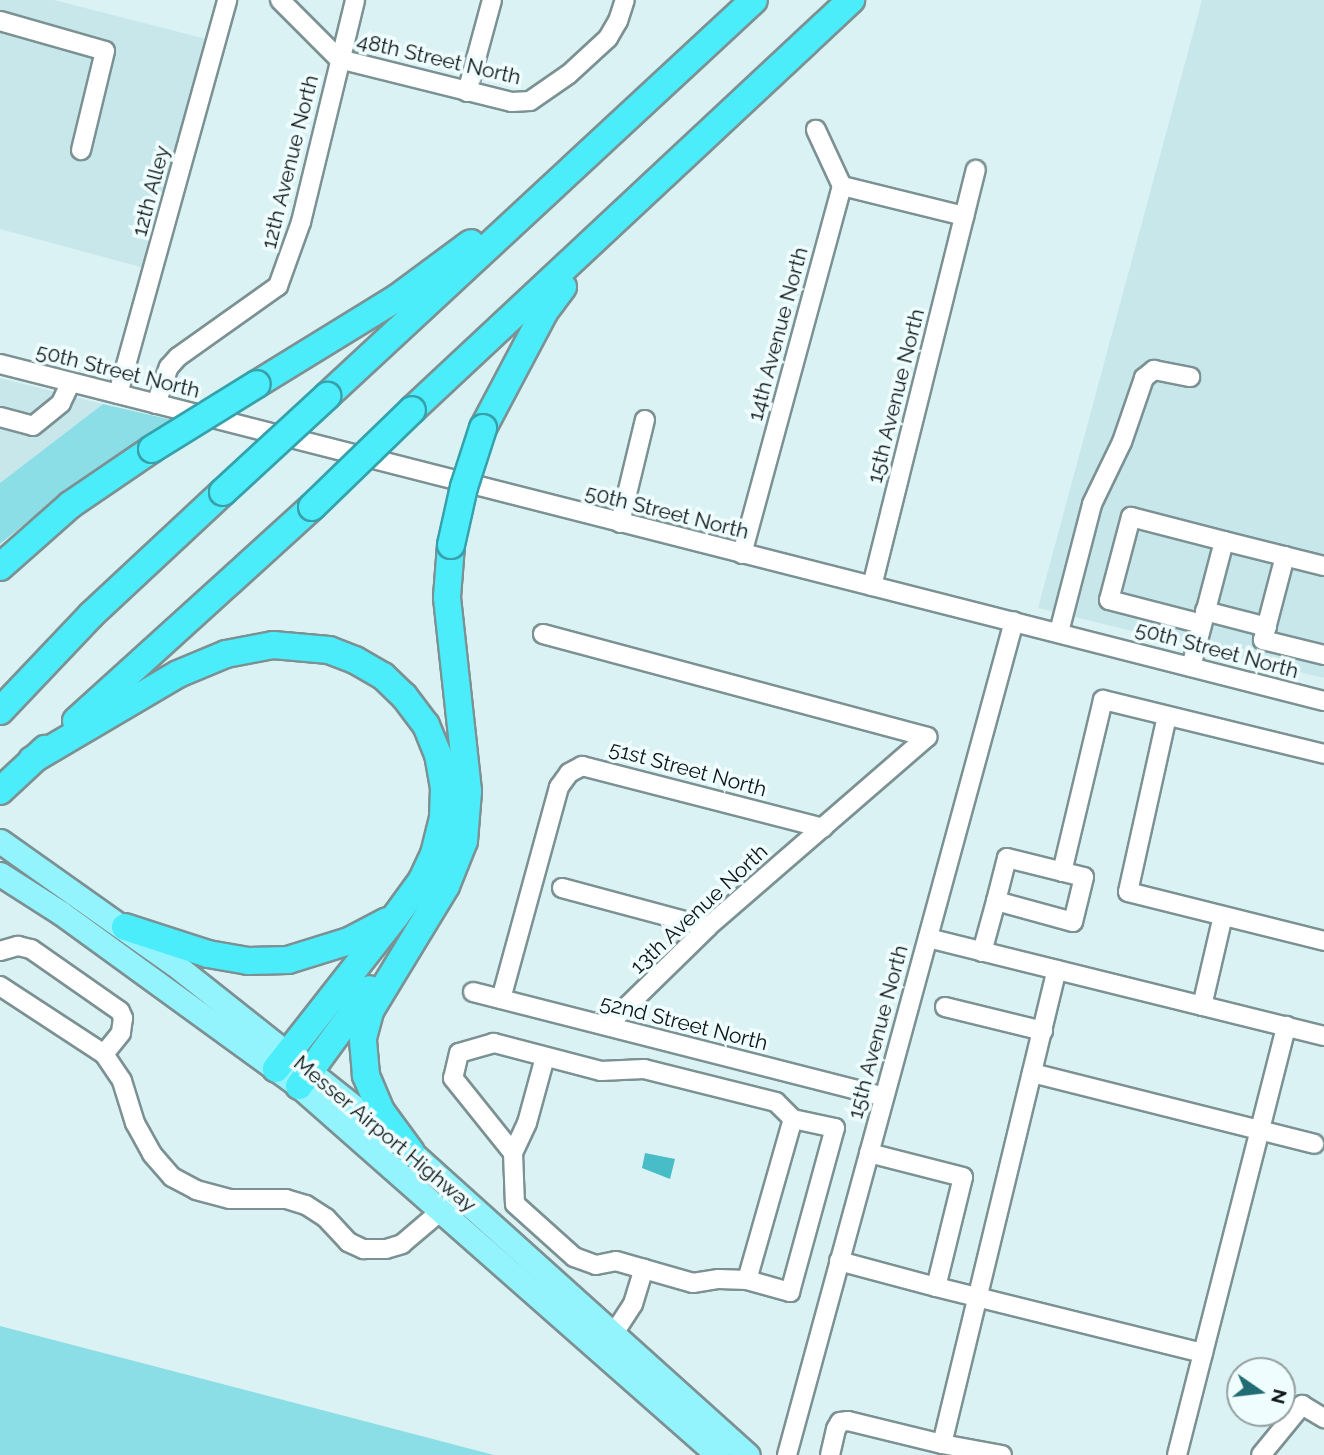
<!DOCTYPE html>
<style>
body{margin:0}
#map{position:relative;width:1324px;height:1455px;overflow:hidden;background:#dbf2f4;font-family:Raleway,sans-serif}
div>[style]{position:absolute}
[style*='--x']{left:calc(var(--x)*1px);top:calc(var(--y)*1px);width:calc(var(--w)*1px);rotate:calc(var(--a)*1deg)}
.built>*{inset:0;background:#c7e7eb}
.green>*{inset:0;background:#8cdee6}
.water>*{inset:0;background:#48bdc8}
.roads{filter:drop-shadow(2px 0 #7c9193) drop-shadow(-2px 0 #7c9193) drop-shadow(0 2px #7c9193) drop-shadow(0 -2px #7c9193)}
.minor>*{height:18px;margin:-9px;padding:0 9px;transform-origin:9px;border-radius:9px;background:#fff}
.major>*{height:23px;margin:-11.5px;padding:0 11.5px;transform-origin:11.5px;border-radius:11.5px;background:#94f4fd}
.highway>*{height:26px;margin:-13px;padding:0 13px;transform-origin:13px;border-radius:13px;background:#4cedfb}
.bridges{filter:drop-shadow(2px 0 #36a1aa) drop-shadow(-2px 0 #36a1aa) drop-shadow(0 2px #36a1aa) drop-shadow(0 -2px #36a1aa)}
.highway-bridge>*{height:26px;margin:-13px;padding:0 13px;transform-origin:13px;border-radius:13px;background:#4cedfb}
span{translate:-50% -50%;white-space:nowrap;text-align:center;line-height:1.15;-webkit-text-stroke:7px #effdfe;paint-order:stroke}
.street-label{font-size:21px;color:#0c1414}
.north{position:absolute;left:1226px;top:1357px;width:70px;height:70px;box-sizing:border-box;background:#effdfe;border:2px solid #94a0a0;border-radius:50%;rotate:104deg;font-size:19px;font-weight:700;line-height:28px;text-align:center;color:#0c1414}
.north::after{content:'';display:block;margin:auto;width:24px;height:32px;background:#206c72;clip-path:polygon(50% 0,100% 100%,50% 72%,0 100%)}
</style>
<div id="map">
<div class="built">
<i style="clip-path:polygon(0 0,54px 0,210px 40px,148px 269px,0 229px)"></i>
<i style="clip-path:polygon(1202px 0,1324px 0,1324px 678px,1038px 608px)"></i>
<i style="clip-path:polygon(0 378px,103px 404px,0 483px)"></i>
</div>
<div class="green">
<i style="clip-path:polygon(103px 404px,177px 421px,37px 514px,0 544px,0 483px)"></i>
<i style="clip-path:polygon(0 1326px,494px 1455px,0 1455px)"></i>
</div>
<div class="water">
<i style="clip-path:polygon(645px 1153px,675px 1159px,670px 1179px,642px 1168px)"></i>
</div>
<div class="roads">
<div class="minor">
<i style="--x:280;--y:0;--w:83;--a:45"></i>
<i style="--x:339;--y:59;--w:178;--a:14"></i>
<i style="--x:512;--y:102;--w:18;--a:-3"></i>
<i style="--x:530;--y:101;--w:47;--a:-34.7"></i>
<i style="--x:569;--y:74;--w:53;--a:-42.7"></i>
<i style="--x:608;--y:38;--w:20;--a:-60"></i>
<i style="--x:618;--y:21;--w:22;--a:-72"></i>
<i style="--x:0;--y:21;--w:109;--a:15.9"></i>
<i style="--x:105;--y:51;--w:102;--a:103.6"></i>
<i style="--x:467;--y:92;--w:95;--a:-74.8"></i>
<i style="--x:842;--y:186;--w:126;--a:13.8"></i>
<i style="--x:0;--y:364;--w:1366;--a:14.28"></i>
<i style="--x:118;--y:394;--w:409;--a:-74.5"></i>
<i style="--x:156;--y:404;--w:39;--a:-71"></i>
<i style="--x:169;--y:367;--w:13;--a:-48"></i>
<i style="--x:178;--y:357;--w:123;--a:-35.4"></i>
<i style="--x:278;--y:286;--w:68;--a:-70.2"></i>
<i style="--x:301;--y:222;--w:228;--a:-76.3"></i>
<i style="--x:0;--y:417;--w:34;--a:15"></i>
<i style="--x:33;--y:426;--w:36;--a:-39"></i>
<i style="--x:61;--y:403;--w:23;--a:-65"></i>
<i style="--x:620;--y:523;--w:106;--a:-76.4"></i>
<i style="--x:742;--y:554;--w:381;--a:-74.8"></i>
<i style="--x:842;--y:186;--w:62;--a:-114.9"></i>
<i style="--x:1285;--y:556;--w:87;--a:104.7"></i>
<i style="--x:1263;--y:640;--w:63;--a:13.8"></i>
<i style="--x:872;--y:586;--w:429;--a:-76"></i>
<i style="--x:1205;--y:611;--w:64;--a:14.5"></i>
<i style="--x:1202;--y:624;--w:96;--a:-165.5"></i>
<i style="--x:1109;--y:600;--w:86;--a:-75.2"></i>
<i style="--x:1131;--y:517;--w:96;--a:14.5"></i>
<i style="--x:1059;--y:632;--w:132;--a:-75.5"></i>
<i style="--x:1092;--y:504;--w:69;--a:-64.2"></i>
<i style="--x:1122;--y:442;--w:68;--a:-71"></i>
<i style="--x:1144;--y:378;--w:13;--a:-39"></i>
<i style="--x:1154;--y:370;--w:37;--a:11"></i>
<i style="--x:543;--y:634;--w:398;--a:15"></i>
<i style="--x:927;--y:737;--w:290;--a:139.1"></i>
<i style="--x:708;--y:927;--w:141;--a:135.6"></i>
<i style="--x:1191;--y:667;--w:130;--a:-75.3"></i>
<i style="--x:1224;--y:541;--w:103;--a:14"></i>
<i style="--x:1167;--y:716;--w:180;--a:102.5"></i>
<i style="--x:1128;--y:892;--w:202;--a:14"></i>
<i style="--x:1062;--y:872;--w:177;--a:-76.6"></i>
<i style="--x:1103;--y:700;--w:228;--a:13.7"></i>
<i style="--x:562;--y:888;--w:151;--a:15"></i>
<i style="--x:928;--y:938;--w:408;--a:13.9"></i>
<i style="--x:0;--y:951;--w:19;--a:-16"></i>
<i style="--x:18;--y:946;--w:13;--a:13"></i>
<i style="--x:31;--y:949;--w:108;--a:34.9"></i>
<i style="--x:120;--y:1011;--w:8;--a:67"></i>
<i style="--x:123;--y:1018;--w:15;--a:98"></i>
<i style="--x:121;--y:1033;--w:27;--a:129"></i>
<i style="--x:982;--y:952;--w:53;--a:-74.6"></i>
<i style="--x:996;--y:901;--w:44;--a:-75.7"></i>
<i style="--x:1007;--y:858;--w:79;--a:13.9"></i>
<i style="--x:1084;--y:877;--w:46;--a:103.7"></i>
<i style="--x:1073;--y:922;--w:80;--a:-164.7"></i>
<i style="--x:0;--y:986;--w:124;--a:33.2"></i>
<i style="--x:104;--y:1054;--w:32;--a:56"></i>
<i style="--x:122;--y:1081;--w:44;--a:72.8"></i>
<i style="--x:135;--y:1123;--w:35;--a:61"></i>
<i style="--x:152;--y:1154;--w:30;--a:49"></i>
<i style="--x:172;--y:1177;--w:27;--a:28"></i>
<i style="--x:196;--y:1190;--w:35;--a:15"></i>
<i style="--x:230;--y:1199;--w:56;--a:0"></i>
<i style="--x:286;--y:1199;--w:21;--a:17"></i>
<i style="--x:306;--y:1205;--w:24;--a:33"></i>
<i style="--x:326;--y:1218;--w:33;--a:47"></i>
<i style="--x:348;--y:1242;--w:17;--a:25"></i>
<i style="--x:363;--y:1249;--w:23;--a:0"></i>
<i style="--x:386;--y:1249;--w:17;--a:-17"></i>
<i style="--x:402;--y:1244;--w:60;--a:-40.3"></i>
<i style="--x:473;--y:992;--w:424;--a:14.3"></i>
<i style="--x:501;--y:999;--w:220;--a:-74.7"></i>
<i style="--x:559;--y:787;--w:17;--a:-54"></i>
<i style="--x:569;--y:773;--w:15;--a:-28"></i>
<i style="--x:582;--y:766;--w:249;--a:14.4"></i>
<i style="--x:1202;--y:1006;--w:92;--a:-76.9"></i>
<i style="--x:945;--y:1007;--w:101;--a:13.8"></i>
<i style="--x:1032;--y:1073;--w:291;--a:14.1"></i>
<i style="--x:513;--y:1153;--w:33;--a:-65"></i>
<i style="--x:527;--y:1123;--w:68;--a:-74.7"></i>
<i style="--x:839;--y:1261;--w:100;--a:15"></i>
<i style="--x:936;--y:1287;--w:113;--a:-76.2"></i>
<i style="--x:963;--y:1177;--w:97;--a:-165.7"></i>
<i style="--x:747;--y:1280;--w:167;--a:-74.1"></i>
<i style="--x:936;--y:1287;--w:275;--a:13.9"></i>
<i style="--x:607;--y:1344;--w:48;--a:-57"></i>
<i style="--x:633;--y:1304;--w:37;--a:-73"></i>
<i style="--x:644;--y:1269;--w:51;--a:15.9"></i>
<i style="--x:693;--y:1283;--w:26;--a:-9"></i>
<i style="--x:719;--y:1279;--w:28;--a:2"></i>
<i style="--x:747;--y:1280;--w:45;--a:15.6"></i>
<i style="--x:790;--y:1292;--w:170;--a:-74.7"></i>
<i style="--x:835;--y:1128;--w:43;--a:-167.9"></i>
<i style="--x:793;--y:1119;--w:24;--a:-135"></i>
<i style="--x:776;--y:1102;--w:136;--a:-166"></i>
<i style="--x:644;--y:1069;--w:43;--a:177.3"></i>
<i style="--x:601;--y:1071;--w:111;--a:-165.3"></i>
<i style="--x:494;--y:1043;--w:36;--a:164"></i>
<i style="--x:459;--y:1053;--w:26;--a:103"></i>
<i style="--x:453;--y:1078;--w:96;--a:51.3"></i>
<i style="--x:513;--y:1153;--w:51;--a:87.8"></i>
<i style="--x:515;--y:1204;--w:79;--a:41.9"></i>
<i style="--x:574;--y:1257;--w:23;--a:20"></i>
<i style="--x:596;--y:1265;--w:20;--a:-11"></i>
<i style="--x:616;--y:1261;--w:29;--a:16"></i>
<i style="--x:787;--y:1455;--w:864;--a:-74.77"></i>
<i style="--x:830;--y:1455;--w:27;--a:-77"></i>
<i style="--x:836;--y:1429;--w:8;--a:-60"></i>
<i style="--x:840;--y:1422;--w:8;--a:-7"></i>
<i style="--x:848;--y:1421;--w:97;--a:13.7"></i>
<i style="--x:1002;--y:1455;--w:61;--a:-169.6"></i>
<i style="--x:942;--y:1444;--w:488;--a:-76.4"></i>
<i style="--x:1177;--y:1455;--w:443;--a:-75.7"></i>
<i style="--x:1261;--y:1455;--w:65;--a:-50.6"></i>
<i style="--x:1302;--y:1405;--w:26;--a:31"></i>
</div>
<div class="major">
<i style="--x:0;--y:841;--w:213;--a:35.3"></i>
<i style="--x:174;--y:964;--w:303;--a:38.4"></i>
<i style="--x:411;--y:1152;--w:453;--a:42"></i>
<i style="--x:0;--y:874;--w:72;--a:32.6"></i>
<i style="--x:61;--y:913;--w:294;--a:36"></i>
<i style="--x:299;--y:1086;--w:558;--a:41.37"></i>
</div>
<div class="highway">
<i style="--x:257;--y:384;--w:164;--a:-31.6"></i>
<i style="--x:397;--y:298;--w:92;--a:-36.6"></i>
<i style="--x:327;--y:396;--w:582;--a:-42.84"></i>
<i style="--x:412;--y:410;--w:601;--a:-43.04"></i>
<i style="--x:483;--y:428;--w:132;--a:-62.1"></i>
<i style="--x:545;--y:311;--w:30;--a:-53"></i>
<i style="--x:0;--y:567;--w:94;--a:-41.5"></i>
<i style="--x:70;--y:505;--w:99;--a:-34.3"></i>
<i style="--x:0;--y:711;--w:132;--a:-46.5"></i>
<i style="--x:91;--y:615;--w:180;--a:-43"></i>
<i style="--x:76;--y:721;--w:319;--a:-42.2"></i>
<i style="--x:32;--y:760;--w:169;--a:-30.5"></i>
<i style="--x:178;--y:674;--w:52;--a:-22.6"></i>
<i style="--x:226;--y:654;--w:48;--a:-10.8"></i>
<i style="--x:273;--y:645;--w:56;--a:5.1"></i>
<i style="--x:329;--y:650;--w:28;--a:21"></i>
<i style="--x:355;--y:660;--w:32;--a:30"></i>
<i style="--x:383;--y:676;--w:29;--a:44"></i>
<i style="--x:404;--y:696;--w:36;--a:53"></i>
<i style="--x:426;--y:725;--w:31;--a:68"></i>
<i style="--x:438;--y:754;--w:35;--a:80"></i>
<i style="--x:444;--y:788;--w:30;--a:92"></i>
<i style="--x:443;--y:818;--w:37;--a:104"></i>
<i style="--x:434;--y:854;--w:29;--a:115"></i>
<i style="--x:422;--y:880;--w:46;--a:126.1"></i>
<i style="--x:395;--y:917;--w:193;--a:128.1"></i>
<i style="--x:0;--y:791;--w:62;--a:-43"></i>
<i style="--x:125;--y:927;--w:87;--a:18"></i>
<i style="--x:208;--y:954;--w:41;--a:9.9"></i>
<i style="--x:248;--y:961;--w:40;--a:-1.4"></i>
<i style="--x:288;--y:960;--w:64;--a:-17.3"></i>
<i style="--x:349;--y:941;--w:43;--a:-27.8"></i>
<i style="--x:299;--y:1086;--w:120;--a:-53.8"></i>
<i style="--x:411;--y:1152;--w:51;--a:-126.2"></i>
<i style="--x:381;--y:1111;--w:39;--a:-113"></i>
<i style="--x:366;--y:1075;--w:37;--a:-95"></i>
<i style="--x:363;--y:1038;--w:28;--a:-75"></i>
<i style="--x:370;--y:1011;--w:146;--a:-58.7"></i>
<i style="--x:446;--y:886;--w:48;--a:-68.2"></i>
<i style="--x:464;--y:841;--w:50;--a:-85.4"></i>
<i style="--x:468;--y:791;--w:195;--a:-96.2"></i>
<i style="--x:447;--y:597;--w:52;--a:-85.6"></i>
</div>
</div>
<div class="bridges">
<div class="highway-bridge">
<i style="--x:152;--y:449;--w:123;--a:-31.8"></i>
<i style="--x:223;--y:492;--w:142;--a:-42.7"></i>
<i style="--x:312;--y:507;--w:139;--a:-44.1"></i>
<i style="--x:451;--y:545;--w:59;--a:-77.4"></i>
<i style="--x:464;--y:487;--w:62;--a:-72.1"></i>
</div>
</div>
<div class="street-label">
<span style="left:439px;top:59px;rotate:13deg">48th Street North</span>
<span style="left:290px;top:162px;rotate:-76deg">12th Avenue North</span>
<span style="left:151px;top:191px;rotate:-75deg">12th Alley</span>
<span style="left:778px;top:334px;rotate:-75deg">14th Avenue North</span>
<span style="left:118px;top:371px;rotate:14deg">50th Street North</span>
<span style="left:896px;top:396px;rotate:-76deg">15th Avenue North</span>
<span style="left:667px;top:512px;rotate:14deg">50th Street North</span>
<span style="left:1217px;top:650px;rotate:15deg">50th Street North</span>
<span style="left:688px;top:769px;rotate:15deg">51st Street North</span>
<span style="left:699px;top:909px;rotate:-43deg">13th Avenue North</span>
<span style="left:684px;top:1023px;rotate:14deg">52nd Street North</span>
<span style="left:878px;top:1032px;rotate:-75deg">15th Avenue North</span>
<span style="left:385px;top:1134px;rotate:40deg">Messer Airport Highway</span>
</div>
<div class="north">N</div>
</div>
